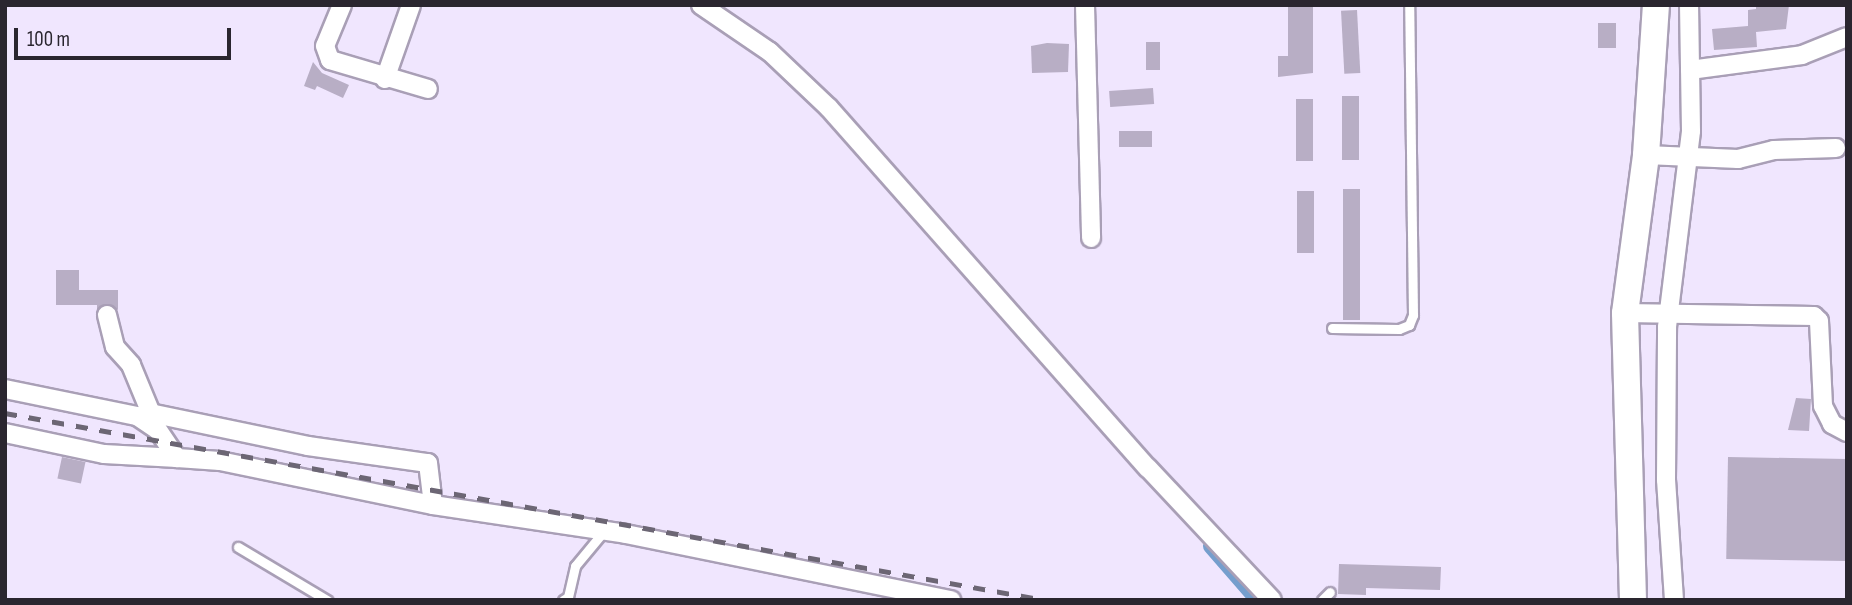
<!DOCTYPE html>
<style>
body{margin:0}
#map{position:relative;width:1852px;height:605px;overflow:hidden;background:#f0e6fe;font-family:"Sofia Sans Condensed",sans-serif}
div>[style]{position:absolute}
[style*='--x']{left:calc(var(--x)*1px);top:calc(var(--y)*1px);width:calc(var(--w)*1px);rotate:calc(var(--a)*1deg)}
.canal>*{height:16px;margin:-8px;padding:0 8px;transform-origin:8px;border-radius:8px;background:#759ecd}
.building>*{inset:0;background:#b8aec5;transform-origin:0 0}
.roads{filter:drop-shadow(2px 0 #a99fb6) drop-shadow(-2px 0 #a99fb6) drop-shadow(0 2px #a99fb6) drop-shadow(0 -2px #a99fb6)}
.lane>*{height:9px;margin:-4.5px;padding:0 4.5px;transform-origin:4.5px;border-radius:4.5px;background:#fff}
.street>*{height:18px;margin:-9px;padding:0 9px;transform-origin:9px;border-radius:9px;background:#fff}
.primary>*{height:26px;margin:-13px;padding:0 13px;transform-origin:13px;border-radius:13px;background:#fff}
.rail>*{height:4.5px;margin-top:-2.25px;transform-origin:0;background:repeating-linear-gradient(90deg,#6c6674 0 12px,transparent 0 24px)}
span{translate:-50% -50%;white-space:nowrap;text-align:center;line-height:1.15;-webkit-text-stroke:5px #f0e6fe;paint-order:stroke}
.frame{position:absolute;inset:0;border:7px solid #2a262f;pointer-events:none}
.scale{position:absolute;left:14px;top:28px;width:217px;height:32px;box-sizing:border-box;border:4px solid #2a262f;border-top:0;padding-left:9px;font-size:21px;line-height:24px;white-space:nowrap;color:#2a262f;-webkit-text-stroke:5px #f0e6fe;paint-order:stroke}
</style>
<div id="map">
<div class="canal">
<i style="--x:1211;--y:546;--w:72;--a:49"></i>
</div>
<div class="building">
<i style="clip-path:polygon(1288px 5px,1313px 5px,1313px 73px,1278px 77px,1278px 56px,1288px 56px)"></i>
<i style="clip-path:polygon(1756px 5px,1789px 5px,1786px 29px,1756px 32px,1757px 47px,1714px 50px,1712px 29px,1748px 26px,1748px 10px,1756px 9px)"></i>
<i style="left:1357px;top:10px;width:63px;height:16px;rotate:87deg"></i>
<i style="left:1598px;top:23px;width:18px;height:25px"></i>
<i style="left:1146px;top:42px;width:14px;height:28px"></i>
<i style="clip-path:polygon(1047px 43px,1069px 44px,1068px 72px,1032px 73px,1031px 46px)"></i>
<i style="clip-path:polygon(313px 62px,322px 73px,349px 85px,343px 98px,317px 86px,315px 90px,304px 86px)"></i>
<i style="left:1153px;top:88px;width:16px;height:44px;rotate:86deg"></i>
<i style="left:1342px;top:96px;width:17px;height:64px"></i>
<i style="left:1296px;top:99px;width:17px;height:62px"></i>
<i style="left:1119px;top:131px;width:33px;height:16px"></i>
<i style="left:1343px;top:189px;width:17px;height:131px"></i>
<i style="left:1297px;top:191px;width:17px;height:62px"></i>
<i style="clip-path:polygon(56px 270px,79px 270px,79px 290px,118px 290px,118px 310px,109px 304px,97px 310px,97px 305px,56px 305px)"></i>
<i style="clip-path:polygon(1796px 398px,1811px 399px,1809px 431px,1788px 430px)"></i>
<i style="left:62px;top:457px;width:24px;height:22px;rotate:12deg"></i>
<i style="left:1728px;top:457px;width:119px;height:102px;rotate:1deg"></i>
<i style="clip-path:polygon(1339px 564px,1441px 567px,1440px 590px,1366px 588px,1366px 595px,1338px 594px)"></i>
</div>
<div class="roads">
<div class="lane">
<i style="--x:1332;--y:328;--w:67;--a:0.9"></i>
<i style="--x:1399;--y:329;--w:11;--a:-22"></i>
<i style="--x:1409;--y:325;--w:11;--a:-68"></i>
<i style="--x:1413;--y:315;--w:310;--a:-90.7"></i>
<i style="--x:238;--y:547;--w:104;--a:30.8"></i>
<i style="--x:563;--y:600;--w:6;--a:-31"></i>
<i style="--x:568;--y:597;--w:32;--a:-77"></i>
<i style="--x:575;--y:566;--w:45;--a:-50.4"></i>
<i style="--x:1322;--y:600;--w:11;--a:-45"></i>
</div>
<div class="street">
<i style="--x:342;--y:5;--w:44;--a:112.5"></i>
<i style="--x:325;--y:46;--w:15;--a:70"></i>
<i style="--x:330;--y:60;--w:102;--a:16.5"></i>
<i style="--x:701;--y:5;--w:83;--a:34.3"></i>
<i style="--x:770;--y:52;--w:81;--a:43.5"></i>
<i style="--x:829;--y:108;--w:481;--a:48.5"></i>
<i style="--x:1148;--y:468;--w:181;--a:46.8"></i>
<i style="--x:1085;--y:5;--w:233;--a:88.5"></i>
<i style="--x:1690;--y:70;--w:113;--a:-7.6"></i>
<i style="--x:1802;--y:55;--w:48;--a:-21.8"></i>
<i style="--x:385;--y:79;--w:78;--a:-70.6"></i>
<i style="--x:1646;--y:155;--w:92;--a:2.5"></i>
<i style="--x:1738;--y:159;--w:37;--a:-14"></i>
<i style="--x:1774;--y:150;--w:62;--a:-1.8"></i>
<i style="--x:1625;--y:313;--w:189;--a:0.9"></i>
<i style="--x:1814;--y:316;--w:7;--a:45"></i>
<i style="--x:1819;--y:321;--w:85;--a:87.3"></i>
<i style="--x:1823;--y:406;--w:20;--a:63"></i>
<i style="--x:1832;--y:424;--w:17;--a:28"></i>
<i style="--x:107;--y:315;--w:33;--a:76"></i>
<i style="--x:115;--y:347;--w:24;--a:48"></i>
<i style="--x:131;--y:365;--w:63;--a:67.5"></i>
<i style="--x:5;--y:389;--w:135;--a:11.6"></i>
<i style="--x:137;--y:416;--w:25;--a:34"></i>
<i style="--x:158;--y:430;--w:34;--a:56"></i>
<i style="--x:177;--y:458;--w:43;--a:4"></i>
<i style="--x:220;--y:461;--w:217;--a:11.7"></i>
<i style="--x:433;--y:505;--w:195;--a:8.5"></i>
<i style="--x:626;--y:534;--w:332;--a:11.5"></i>
<i style="--x:150;--y:413;--w:161;--a:11.8"></i>
<i style="--x:308;--y:446;--w:121;--a:8.1"></i>
<i style="--x:428;--y:463;--w:42;--a:83.2"></i>
<i style="--x:5;--y:433;--w:101;--a:12"></i>
<i style="--x:104;--y:454;--w:73;--a:3.1"></i>
<i style="--x:1674;--y:600;--w:120;--a:-93.8"></i>
<i style="--x:1666;--y:480;--w:153;--a:-89.6"></i>
<i style="--x:1667;--y:327;--w:197;--a:-83"></i>
<i style="--x:1691;--y:131;--w:126;--a:-90.9"></i>
</div>
<div class="primary">
<i style="--x:1633;--y:600;--w:287;--a:-91.6"></i>
<i style="--x:1625;--y:313;--w:159;--a:-82.4"></i>
<i style="--x:1646;--y:155;--w:150;--a:-86.2"></i>
</div>
</div>
<div class="rail">
<i style="--x:5;--y:413;--w:1056;--a:10.2"></i>
</div>
<div class="frame"></div>
<div class="scale">100 m</div>
</div>
